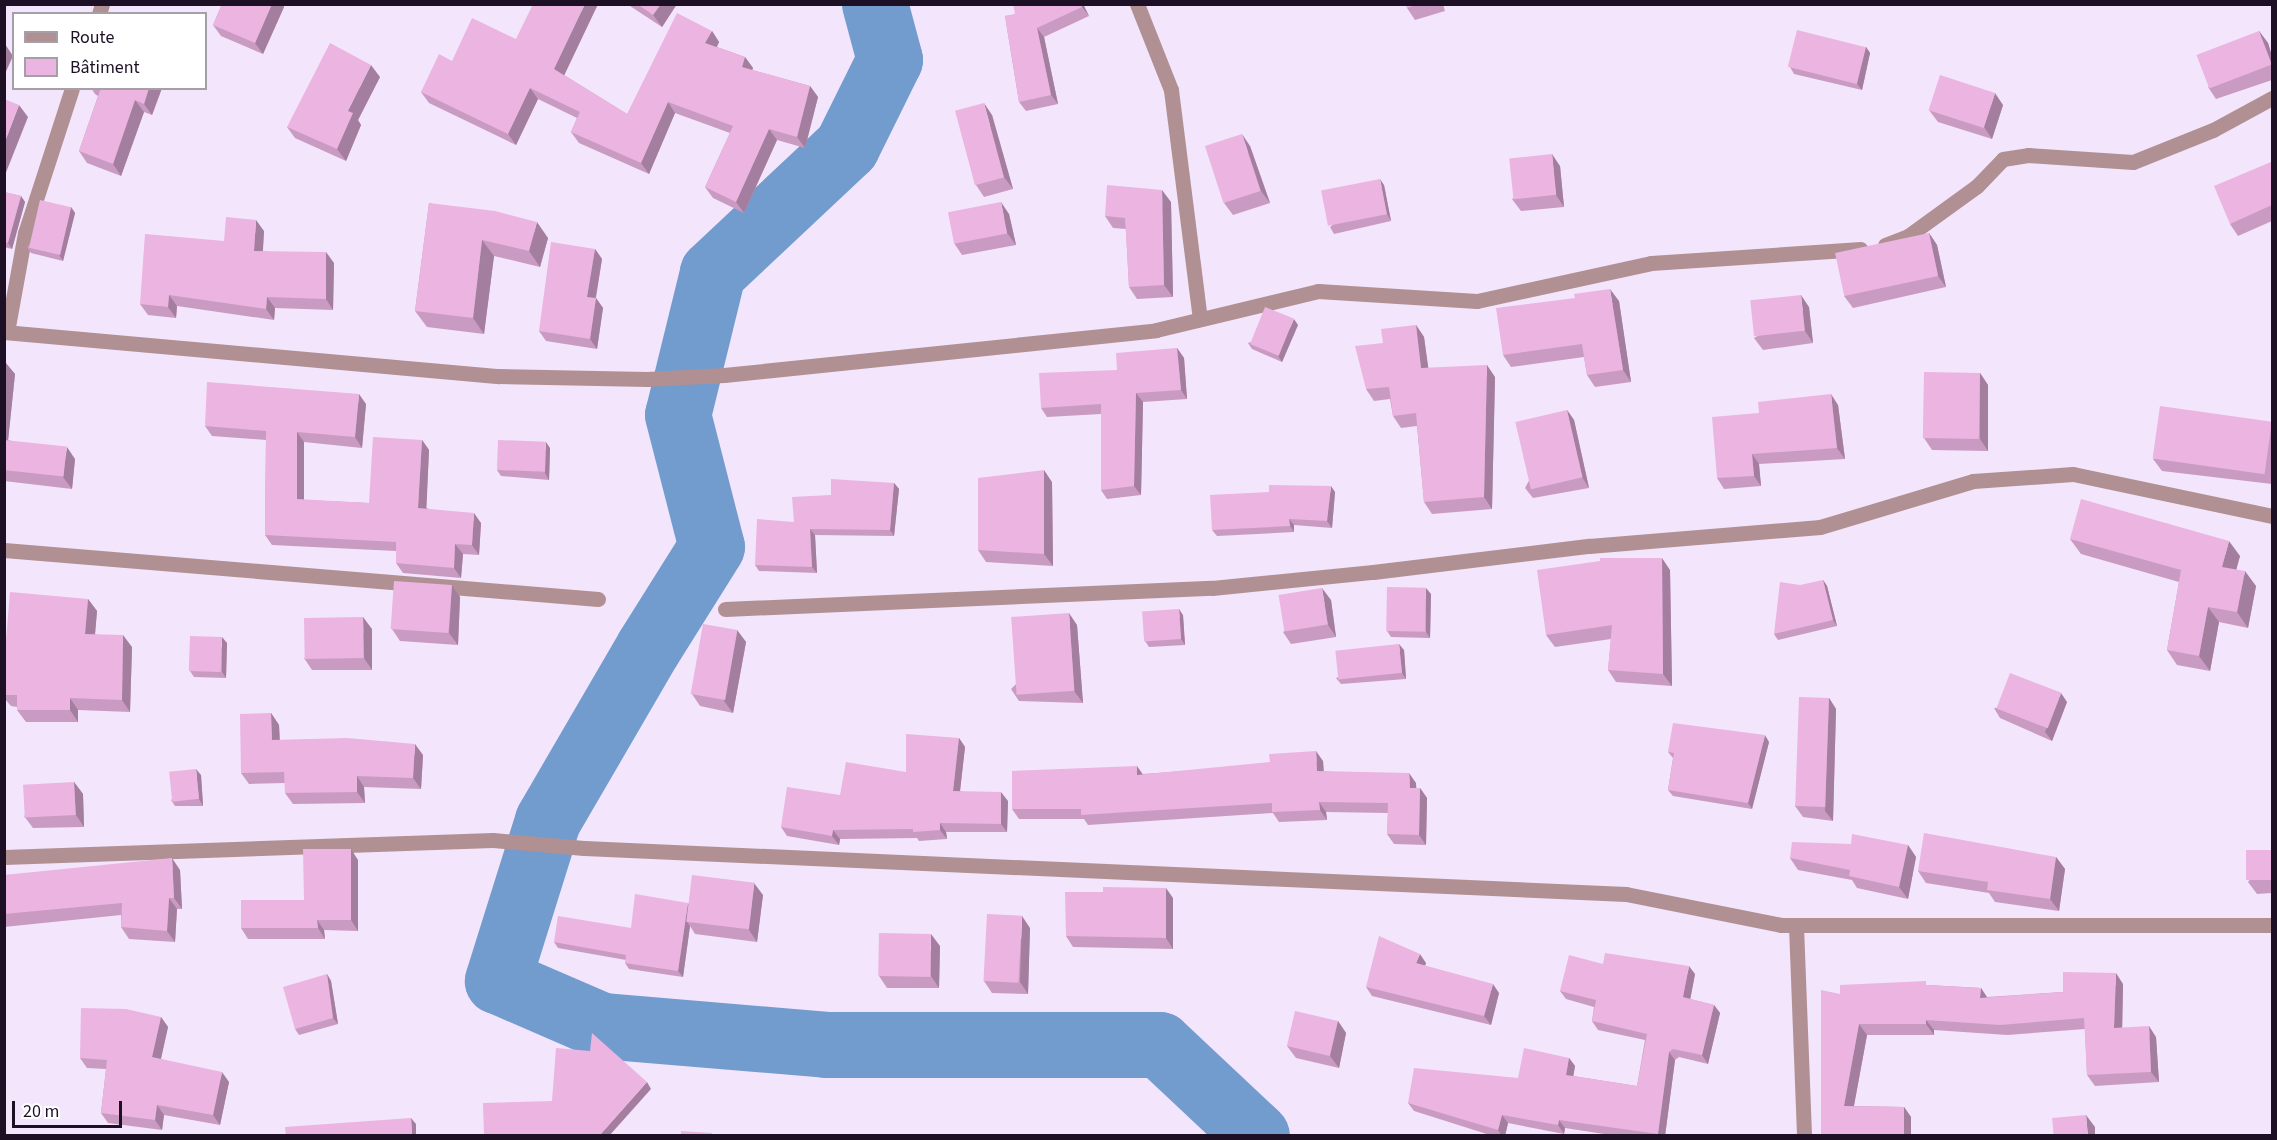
<!DOCTYPE html>
<meta charset="utf-8">
<style>
body{margin:0}
#map{position:relative;width:2277px;height:1140px;overflow:hidden;background:#f3e5fc;font-family:"Source Sans 3",sans-serif}
div>[style]{position:absolute}
[style*='--x']{left:calc(var(--x)*1px);top:calc(var(--y)*1px);width:calc(var(--w)*1px);rotate:calc(var(--a)*1deg)}
.river>*{height:66px;margin:-33px;padding:0 33px;transform-origin:33px;border-radius:33px;background:#729ccd}
.street>*{height:15px;margin:-7.5px;padding:0 7.5px;transform-origin:7.5px;border-radius:7.5px;background:#b09093}
.wall>*{inset:0;background:#ca9bc2}
.shaded-wall>*{inset:0;background:#a47e9e}
.building>*{inset:0;background:#ebb4e1;transform-origin:0 0}
span{translate:-50% -50%;white-space:nowrap;text-align:center;line-height:1.15;-webkit-text-stroke:6px #fff;paint-order:stroke}
.frame{position:absolute;inset:0;border:6px solid #1d1025;pointer-events:none}
.legend{position:absolute;left:12px;top:12px;width:195px;height:78px;box-sizing:border-box;background:#fff;border:2px solid #a59fa8;margin:0;padding:8px 10px;list-style:none;font-size:18px;color:#1d1025}
.legend li{display:flex;align-items:center;gap:12px;height:30px}
.legend b{width:30px;border:2px solid #a59fa8}
.scale{position:absolute;left:12px;top:1101px;width:110px;height:27px;box-sizing:border-box;border:3px solid #1d1025;border-top:0;padding-left:8px;font-size:18px;line-height:21px;white-space:nowrap;color:#1d1025;-webkit-text-stroke:4px #fff;paint-order:stroke}
</style>
<div id="map">
<div class="river">
<i style="--x:875;--y:4;--w:58;--a:75"></i>
<i style="--x:890;--y:60;--w:97;--a:116.3"></i>
<i style="--x:847;--y:147;--w:184;--a:136.8"></i>
<i style="--x:713;--y:273;--w:146;--a:103.8"></i>
<i style="--x:678;--y:415;--w:136;--a:75.6"></i>
<i style="--x:712;--y:547;--w:120;--a:122.1"></i>
<i style="--x:648;--y:649;--w:199;--a:120.2"></i>
<i style="--x:548;--y:821;--w:168;--a:107.4"></i>
<i style="--x:498;--y:981;--w:113;--a:23.4"></i>
<i style="--x:602;--y:1026;--w:226;--a:4.8"></i>
<i style="--x:827;--y:1045;--w:333;--a:0"></i>
<i style="--x:1160;--y:1045;--w:133;--a:43.2"></i>
</div>
<div class="street">
<i style="--x:1137;--y:4;--w:92;--a:68.4"></i>
<i style="--x:1171;--y:90;--w:231;--a:82.8"></i>
<i style="--x:99;--y:14;--w:10;--a:-73"></i>
<i style="--x:1885;--y:245;--w:25;--a:-21"></i>
<i style="--x:1908;--y:236;--w:85;--a:-35.9"></i>
<i style="--x:1977;--y:186;--w:37;--a:-46"></i>
<i style="--x:2003;--y:159;--w:25;--a:-9"></i>
<i style="--x:2028;--y:155;--w:105;--a:3.8"></i>
<i style="--x:2133;--y:162;--w:86;--a:-21.8"></i>
<i style="--x:2213;--y:130;--w:67;--a:-28.5"></i>
<i style="--x:4;--y:332;--w:497;--a:5.1"></i>
<i style="--x:499;--y:376;--w:148;--a:1.2"></i>
<i style="--x:647;--y:379;--w:77;--a:-3"></i>
<i style="--x:724;--y:375;--w:434;--a:-5.9"></i>
<i style="--x:1156;--y:330;--w:167;--a:-13.5"></i>
<i style="--x:1318;--y:291;--w:159;--a:3.6"></i>
<i style="--x:1477;--y:301;--w:178;--a:-12.3"></i>
<i style="--x:1651;--y:263;--w:210;--a:-3.8"></i>
<i style="--x:7;--y:332;--w:101;--a:-79.7"></i>
<i style="--x:25;--y:233;--w:152;--a:-72"></i>
<i style="--x:4;--y:550;--w:596;--a:4.72"></i>
<i style="--x:725;--y:609;--w:487;--a:-2.5"></i>
<i style="--x:1212;--y:588;--w:162;--a:-5.7"></i>
<i style="--x:1373;--y:572;--w:218;--a:-6.9"></i>
<i style="--x:1589;--y:546;--w:232;--a:-4.7"></i>
<i style="--x:1820;--y:527;--w:160;--a:-16.7"></i>
<i style="--x:1973;--y:481;--w:100;--a:-4"></i>
<i style="--x:2073;--y:474;--w:203;--a:11.9"></i>
<i style="--x:4;--y:857;--w:489;--a:-2"></i>
<i style="--x:493;--y:840;--w:91;--a:5"></i>
<i style="--x:584;--y:848;--w:1043;--a:2.53"></i>
<i style="--x:1626;--y:894;--w:158;--a:11.3"></i>
<i style="--x:1781;--y:925;--w:491;--a:0"></i>
<i style="--x:1796;--y:926;--w:210;--a:87.8"></i>
</div>
<div class="wall">
<i style="clip-path:polygon(222px 4px,282px 4px,284px 7px,263px 54px,221px 36px,213px 25px)"></i>
<i style="clip-path:polygon(598px 4px,564px 75px,627px 114px,712px 31px,719px 42px,717px 47px,745px 57px,753px 68px,752px 70px,810px 86px,818px 97px,805px 148px,777px 140px,744px 213px,713px 198px,705px 187px,730px 133px,675px 113px,649px 174px,579px 143px,571px 132px,577px 118px,538px 99px,516px 145px,429px 103px,421px 92px,516px 39px)"></i>
<i style="clip-path:polygon(627px 4px,677px 4px,662px 27px)"></i>
<i style="clip-path:polygon(1083px 4px,1089px 16px,1044px 37px,1058px 104px,1026px 111px,1019px 102px,1005px 16px)"></i>
<i style="clip-path:polygon(1406px 4px,1443px 4px,1445px 11px,1415px 20px,1407px 8px)"></i>
<i style="clip-path:polygon(2259px 31px,2268px 43px,2272px 56px,2272px 80px,2216px 99px,2208px 87px)"></i>
<i style="clip-path:polygon(1866px 47px,1870px 53px,1862px 90px,1794px 74px,1790px 67px)"></i>
<i style="clip-path:polygon(380px 77px,358px 120px,361px 125px,346px 161px,295px 138px,287px 127px)"></i>
<i style="clip-path:polygon(91px 88px,162px 88px,152px 115px,144px 112px,121px 176px,87px 163px,79px 151px,98px 96px,95px 94px)"></i>
<i style="clip-path:polygon(2003px 105px,1992px 139px,1938px 122px,1929px 110px)"></i>
<i style="clip-path:polygon(992px 115px,1013px 189px,984px 197px,976px 185px)"></i>
<i style="clip-path:polygon(1250px 146px,1270px 203px,1233px 215px,1224px 203px)"></i>
<i style="clip-path:polygon(2271px 162px,2272px 165px,2272px 221px,2238px 236px,2230px 224px)"></i>
<i style="clip-path:polygon(1560px 166px,1564px 207px,1521px 211px,1512px 199px)"></i>
<i style="clip-path:polygon(1384px 185px,1391px 221px,1334px 234px,1330px 227px)"></i>
<i style="clip-path:polygon(4px 192px,21px 196px,25px 202px,12px 249px,4px 247px)"></i>
<i style="clip-path:polygon(1171px 202px,1173px 297px,1137px 299px,1129px 287px,1126px 229px,1113px 228px,1105px 216px)"></i>
<i style="clip-path:polygon(429px 203px,548px 238px,540px 267px,494px 256px,484px 334px,427px 327px,415px 311px)"></i>
<i style="clip-path:polygon(71px 207px,75px 213px,63px 261px,31px 253px,27px 247px)"></i>
<i style="clip-path:polygon(1009px 214px,1016px 245px,962px 255px,954px 243px)"></i>
<i style="clip-path:polygon(264px 231px,263px 251px,334px 263px,333px 310px,275px 308px,274px 320px,177px 306px,176px 318px,148px 315px,140px 304px,224px 241px)"></i>
<i style="clip-path:polygon(1929px 233px,1937px 245px,1946px 287px,1853px 308px,1844px 296px)"></i>
<i style="clip-path:polygon(595px 249px,602px 259px,596px 298px,603px 308px,597px 349px,546px 341px,539px 331px)"></i>
<i style="clip-path:polygon(1619px 301px,1631px 382px,1595px 387px,1587px 375px,1584px 357px,1511px 367px,1503px 355px)"></i>
<i style="clip-path:polygon(1809px 307px,1813px 343px,1763px 350px,1754px 338px)"></i>
<i style="clip-path:polygon(1298px 325px,1282px 362px,1252px 349px,1248px 343px)"></i>
<i style="clip-path:polygon(1416px 325px,1424px 337px,1428px 368px,1495px 377px,1492px 509px,1432px 514px,1424px 502px,1417px 426px,1401px 428px,1393px 416px,1390px 399px,1374px 401px,1366px 389px,1383px 343px)"></i>
<i style="clip-path:polygon(1177px 348px,1184px 358px,1187px 399px,1143px 402px,1141px 495px,1107px 499px,1101px 490px,1101px 414px,1047px 417px,1041px 408px,1117px 370px)"></i>
<i style="clip-path:polygon(4px 362px,15px 374px,8px 440px,75px 459px,72px 489px,4px 481px)"></i>
<i style="clip-path:polygon(1980px 373px,1988px 385px,1988px 451px,1932px 450px,1924px 438px)"></i>
<i style="clip-path:polygon(366px 404px,362px 448px,304px 442px,304px 500px,369px 503px,422px 440px,429px 450px,426px 508px,481px 523px,479px 555px,463px 554px,461px 578px,403px 573px,396px 563px,396px 551px,272px 545px,265px 535px,266px 440px,212px 436px,205px 426px)"></i>
<i style="clip-path:polygon(1838px 405px,1845px 459px,1759px 464px,1761px 486px,1724px 489px,1717px 478px,1759px 413px)"></i>
<i style="clip-path:polygon(1567px 410px,1574px 420px,1589px 488px,1533px 498px,1525px 488px)"></i>
<i style="clip-path:polygon(2272px 422px,2272px 484px,2162px 471px,2153px 459px)"></i>
<i style="clip-path:polygon(550px 448px,549px 480px,501px 476px,497px 470px)"></i>
<i style="clip-path:polygon(1052px 482px,1053px 566px,986px 562px,978px 550px)"></i>
<i style="clip-path:polygon(894px 483px,899px 489px,894px 536px,815px 535px,817px 573px,759px 571px,755px 565px,794px 522px,831px 495px)"></i>
<i style="clip-path:polygon(1335px 492px,1332px 528px,1294px 525px,1294px 532px,1217px 536px,1212px 530px)"></i>
<i style="clip-path:polygon(2070px 539px,2240px 556px,2236px 569px,2256px 586px,2248px 628px,2219px 622px,2210px 671px,2177px 665px,2167px 650px,2179px 582px,2081px 554px)"></i>
<i style="clip-path:polygon(1600px 561px,1670px 570px,1672px 686px,1616px 682px,1608px 670px,1611px 639px,1555px 647px,1546px 635px)"></i>
<i style="clip-path:polygon(1823px 580px,1827px 586px,1837px 626px,1778px 640px,1774px 634px)"></i>
<i style="clip-path:polygon(452px 585px,460px 597px,458px 645px,400px 641px,392px 629px)"></i>
<i style="clip-path:polygon(1431px 594px,1430px 638px,1391px 637px,1387px 631px)"></i>
<i style="clip-path:polygon(88px 599px,97px 611px,95px 634px,132px 647px,130px 712px,78px 710px,78px 722px,26px 722px,17px 710px,17px 707px,11px 706px,4px 698px,4px 665px)"></i>
<i style="clip-path:polygon(1331px 600px,1336px 637px,1291px 644px,1283px 632px)"></i>
<i style="clip-path:polygon(1183px 615px,1185px 645px,1149px 647px,1145px 641px)"></i>
<i style="clip-path:polygon(1077px 625px,1083px 703px,1019px 701px,1011px 689px)"></i>
<i style="clip-path:polygon(372px 629px,372px 670px,312px 670px,304px 658px)"></i>
<i style="clip-path:polygon(737px 630px,746px 642px,733px 713px,700px 706px,692px 694px)"></i>
<i style="clip-path:polygon(227px 643px,226px 678px,194px 677px,190px 671px)"></i>
<i style="clip-path:polygon(1404px 650px,1406px 679px,1341px 684px,1336px 678px)"></i>
<i style="clip-path:polygon(1829px 698px,1836px 709px,1833px 821px,1803px 817px,1795px 806px)"></i>
<i style="clip-path:polygon(2067px 702px,2052px 741px,2000px 718px,1994px 708px)"></i>
<i style="clip-path:polygon(271px 713px,279px 725px,280px 740px,423px 755px,421px 789px,364px 787px,365px 803px,293px 804px,285px 793px,285px 783px,249px 784px,241px 773px)"></i>
<i style="clip-path:polygon(959px 738px,965px 747px,960px 791px,1008px 801px,1007px 832px,946px 832px,947px 839px,919px 841px,917px 838px,840px 839px,839px 845px,787px 836px,781px 827px,840px 795px,906px 772px)"></i>
<i style="clip-path:polygon(1769px 742px,1752px 809px,1673px 796px,1668px 790px,1673px 758px,1668px 752px)"></i>
<i style="clip-path:polygon(1323px 761px,1324px 771px,1416px 783px,1416px 788px,1420px 788px,1427px 798px,1426px 845px,1394px 844px,1387px 834px,1388px 813px,1326px 812px,1327px 820px,1279px 822px,1273px 813px,1088px 825px,1084px 819px,1019px 819px,1012px 809px,1143px 774px)"></i>
<i style="clip-path:polygon(201px 775px,203px 806px,175px 806px,171px 800px)"></i>
<i style="clip-path:polygon(74px 782px,83px 794px,84px 827px,33px 828px,24px 816px)"></i>
<i style="clip-path:polygon(1851px 844px,1908px 845px,1916px 857px,1908px 899px,1857px 888px,1852px 880px,1798px 870px,1790px 858px)"></i>
<i style="clip-path:polygon(2272px 850px,2272px 893px,2257px 894px,2248px 882px)"></i>
<i style="clip-path:polygon(2056px 857px,2065px 869px,2059px 911px,1995px 902px,1989px 893px,1926px 883px,1918px 871px)"></i>
<i style="clip-path:polygon(358px 860px,358px 931px,324px 930px,325px 939px,248px 939px,241px 928px,304px 900px)"></i>
<i style="clip-path:polygon(180px 870px,182px 909px,177px 909px,175px 942px,129px 939px,121px 927px,121px 915px,4px 927px,4px 875px)"></i>
<i style="clip-path:polygon(1103px 892px,1173px 898px,1173px 949px,1073px 947px,1066px 936px)"></i>
<i style="clip-path:polygon(763px 895px,757px 942px,695px 934px,690px 926px,683px 977px,629px 969px,625px 963px,626px 960px,558px 948px,554px 942px,631px 928px,689px 904px)"></i>
<i style="clip-path:polygon(1030px 928px,1028px 994px,992px 993px,984px 981px)"></i>
<i style="clip-path:polygon(940px 946px,939px 988px,887px 988px,879px 976px)"></i>
<i style="clip-path:polygon(1426px 963px,1425px 966px,1499px 993px,1491px 1025px,1372px 996px,1366px 987px)"></i>
<i style="clip-path:polygon(1603px 964px,1695px 974px,1690px 999px,1714px 1005px,1720px 1013px,1708px 1064px,1679px 1057px,1675px 1060px,1665px 1136px,1617px 1136px,1565px 1128px,1564px 1134px,1508px 1123px,1505px 1136px,1493px 1136px,1414px 1111px,1408px 1103px,1518px 1078px,1569px 1058px,1575px 1066px,1573px 1076px,1637px 1086px,1645px 1040px,1598px 1030px,1592px 1021px,1594px 1007px,1566px 999px,1560px 991px)"></i>
<i style="clip-path:polygon(327px 974px,331px 981px,338px 1024px,299px 1035px,295px 1029px)"></i>
<i style="clip-path:polygon(2123px 984px,2122px 1028px,2156px 1037px,2159px 1082px,2095px 1086px,2087px 1075px,2085px 1029px,2007px 1035px,1934px 1030px,1934px 1035px,1867px 1035px,1854px 1106px,1904px 1107px,1911px 1117px,1821px 1136px,1840px 994px,1928px 985px,1981px 988px,1987px 997px,2063px 992px)"></i>
<i style="clip-path:polygon(161px 1017px,168px 1027px,161px 1059px,229px 1082px,220px 1125px,164px 1115px,162px 1130px,108px 1123px,101px 1113px,106px 1069px,87px 1068px,80px 1058px)"></i>
<i style="clip-path:polygon(1338px 1021px,1346px 1033px,1339px 1068px,1296px 1058px,1287px 1046px)"></i>
</div>
<div class="shaded-wall">
<i style="clip-path:polygon(272px 4px,282px 4px,284px 7px,263px 54px,255px 43px)"></i>
<i style="clip-path:polygon(585px 4px,598px 4px,562px 80px,554px 69px)"></i>
<i style="clip-path:polygon(661px 4px,677px 4px,662px 27px,653px 15px)"></i>
<i style="clip-path:polygon(1081px 4px,1083px 4px,1089px 16px,1082px 7px)"></i>
<i style="clip-path:polygon(1037px 28px,1044px 37px,1058px 104px,1051px 95px)"></i>
<i style="clip-path:polygon(712px 31px,719px 42px,713px 54px,705px 43px)"></i>
<i style="clip-path:polygon(2259px 31px,2268px 43px,2272px 56px,2272px 66px)"></i>
<i style="clip-path:polygon(5px 44px,13px 56px,4px 76px,4px 45px)"></i>
<i style="clip-path:polygon(1866px 47px,1870px 53px,1862px 90px,1857px 84px)"></i>
<i style="clip-path:polygon(745px 57px,753px 68px,749px 78px,742px 67px)"></i>
<i style="clip-path:polygon(371px 65px,380px 77px,358px 120px,361px 125px,346px 161px,337px 149px,348px 111px)"></i>
<i style="clip-path:polygon(810px 86px,818px 97px,805px 148px,797px 137px)"></i>
<i style="clip-path:polygon(149px 88px,162px 88px,152px 115px,144px 104px)"></i>
<i style="clip-path:polygon(530px 88px,538px 99px,516px 145px,508px 134px)"></i>
<i style="clip-path:polygon(1995px 93px,2003px 105px,1992px 139px,1984px 127px)"></i>
<i style="clip-path:polygon(135px 100px,144px 112px,121px 176px,113px 164px)"></i>
<i style="clip-path:polygon(668px 102px,675px 113px,649px 174px,641px 163px)"></i>
<i style="clip-path:polygon(984px 103px,992px 115px,1013px 189px,1004px 177px)"></i>
<i style="clip-path:polygon(19px 105px,28px 117px,5px 175px,4px 174px,4px 144px)"></i>
<i style="clip-path:polygon(769px 129px,777px 140px,744px 213px,736px 202px)"></i>
<i style="clip-path:polygon(1242px 134px,1250px 146px,1270px 203px,1261px 191px)"></i>
<i style="clip-path:polygon(1552px 154px,1560px 166px,1564px 207px,1556px 195px)"></i>
<i style="clip-path:polygon(1380px 179px,1384px 185px,1391px 221px,1387px 214px)"></i>
<i style="clip-path:polygon(1162px 190px,1171px 202px,1173px 297px,1164px 285px)"></i>
<i style="clip-path:polygon(21px 196px,25px 202px,12px 249px,8px 243px)"></i>
<i style="clip-path:polygon(1001px 202px,1009px 214px,1016px 245px,1007px 233px)"></i>
<i style="clip-path:polygon(71px 207px,75px 213px,63px 261px,59px 255px)"></i>
<i style="clip-path:polygon(256px 220px,264px 231px,262px 262px,254px 251px)"></i>
<i style="clip-path:polygon(537px 222px,548px 238px,540px 267px,529px 251px)"></i>
<i style="clip-path:polygon(1929px 233px,1937px 245px,1946px 287px,1938px 276px)"></i>
<i style="clip-path:polygon(482px 240px,494px 256px,484px 334px,473px 318px)"></i>
<i style="clip-path:polygon(595px 249px,602px 259px,594px 307px,587px 297px)"></i>
<i style="clip-path:polygon(326px 252px,334px 263px,333px 310px,326px 299px)"></i>
<i style="clip-path:polygon(1610px 289px,1619px 301px,1631px 382px,1623px 370px)"></i>
<i style="clip-path:polygon(169px 295px,177px 306px,176px 318px,168px 307px)"></i>
<i style="clip-path:polygon(1801px 295px,1809px 307px,1813px 343px,1805px 331px)"></i>
<i style="clip-path:polygon(267px 297px,275px 308px,274px 320px,266px 309px)"></i>
<i style="clip-path:polygon(596px 298px,603px 308px,597px 349px,590px 339px)"></i>
<i style="clip-path:polygon(1294px 319px,1298px 325px,1282px 362px,1278px 356px)"></i>
<i style="clip-path:polygon(1416px 325px,1424px 337px,1430px 380px,1421px 368px)"></i>
<i style="clip-path:polygon(1177px 348px,1184px 358px,1187px 399px,1181px 390px)"></i>
<i style="clip-path:polygon(6px 363px,15px 374px,7px 451px,4px 448px,4px 379px)"></i>
<i style="clip-path:polygon(1487px 365px,1495px 377px,1492px 509px,1484px 497px)"></i>
<i style="clip-path:polygon(1980px 373px,1988px 385px,1988px 451px,1980px 439px)"></i>
<i style="clip-path:polygon(1136px 393px,1143px 402px,1141px 495px,1134px 486px)"></i>
<i style="clip-path:polygon(359px 394px,366px 404px,362px 448px,355px 437px)"></i>
<i style="clip-path:polygon(1831px 394px,1838px 405px,1845px 459px,1837px 448px)"></i>
<i style="clip-path:polygon(1567px 410px,1574px 420px,1589px 488px,1582px 477px)"></i>
<i style="clip-path:polygon(297px 432px,304px 442px,304px 509px,297px 499px)"></i>
<i style="clip-path:polygon(422px 440px,429px 450px,426px 518px,418px 508px)"></i>
<i style="clip-path:polygon(546px 442px,550px 448px,549px 480px,545px 473px)"></i>
<i style="clip-path:polygon(67px 447px,75px 459px,72px 489px,63px 477px)"></i>
<i style="clip-path:polygon(1752px 454px,1759px 464px,1761px 486px,1754px 476px)"></i>
<i style="clip-path:polygon(1044px 470px,1052px 482px,1053px 566px,1044px 554px)"></i>
<i style="clip-path:polygon(894px 483px,899px 489px,894px 536px,890px 530px)"></i>
<i style="clip-path:polygon(1331px 486px,1335px 492px,1332px 528px,1327px 521px)"></i>
<i style="clip-path:polygon(474px 513px,481px 523px,479px 555px,472px 545px)"></i>
<i style="clip-path:polygon(1289px 519px,1294px 525px,1294px 532px,1290px 526px)"></i>
<i style="clip-path:polygon(810px 529px,815px 535px,817px 573px,812px 567px)"></i>
<i style="clip-path:polygon(2229px 541px,2240px 556px,2233px 582px,2222px 567px)"></i>
<i style="clip-path:polygon(455px 544px,463px 554px,461px 578px,454px 568px)"></i>
<i style="clip-path:polygon(1662px 558px,1670px 570px,1672px 686px,1663px 674px)"></i>
<i style="clip-path:polygon(2245px 571px,2256px 586px,2248px 628px,2237px 612px)"></i>
<i style="clip-path:polygon(1823px 580px,1827px 586px,1837px 626px,1833px 620px)"></i>
<i style="clip-path:polygon(452px 585px,460px 597px,458px 645px,449px 633px)"></i>
<i style="clip-path:polygon(1322px 588px,1331px 600px,1336px 637px,1328px 625px)"></i>
<i style="clip-path:polygon(1426px 588px,1431px 594px,1430px 638px,1426px 632px)"></i>
<i style="clip-path:polygon(88px 599px,97px 611px,94px 646px,85px 634px)"></i>
<i style="clip-path:polygon(2208px 607px,2219px 622px,2210px 671px,2199px 656px)"></i>
<i style="clip-path:polygon(1179px 609px,1183px 615px,1185px 645px,1181px 639px)"></i>
<i style="clip-path:polygon(1069px 613px,1077px 625px,1083px 703px,1074px 691px)"></i>
<i style="clip-path:polygon(363px 617px,372px 629px,372px 670px,364px 658px)"></i>
<i style="clip-path:polygon(737px 630px,746px 642px,733px 713px,724px 701px)"></i>
<i style="clip-path:polygon(123px 635px,132px 647px,130px 712px,122px 700px)"></i>
<i style="clip-path:polygon(222px 637px,227px 643px,226px 678px,222px 672px)"></i>
<i style="clip-path:polygon(1399px 644px,1404px 650px,1406px 679px,1402px 673px)"></i>
<i style="clip-path:polygon(2061px 693px,2067px 702px,2052px 741px,2045px 732px)"></i>
<i style="clip-path:polygon(70px 698px,78px 710px,78px 722px,70px 710px)"></i>
<i style="clip-path:polygon(1829px 698px,1836px 709px,1833px 821px,1825px 811px)"></i>
<i style="clip-path:polygon(271px 713px,279px 725px,280px 751px,272px 740px)"></i>
<i style="clip-path:polygon(1765px 735px,1769px 742px,1752px 809px,1748px 803px)"></i>
<i style="clip-path:polygon(959px 738px,965px 747px,959px 800px,953px 791px)"></i>
<i style="clip-path:polygon(415px 744px,423px 755px,421px 789px,413px 778px)"></i>
<i style="clip-path:polygon(1316px 751px,1323px 761px,1324px 781px,1317px 771px)"></i>
<i style="clip-path:polygon(1137px 766px,1144px 776px,1137px 775px)"></i>
<i style="clip-path:polygon(196px 769px,201px 775px,203px 806px,199px 799px)"></i>
<i style="clip-path:polygon(1409px 773px,1416px 783px,1417px 798px,1410px 788px)"></i>
<i style="clip-path:polygon(357px 776px,364px 787px,365px 803px,357px 792px)"></i>
<i style="clip-path:polygon(74px 782px,83px 794px,84px 827px,76px 815px)"></i>
<i style="clip-path:polygon(1420px 788px,1427px 798px,1426px 845px,1419px 835px)"></i>
<i style="clip-path:polygon(1001px 792px,1008px 801px,1007px 832px,1001px 824px)"></i>
<i style="clip-path:polygon(1319px 802px,1326px 812px,1327px 820px,1320px 810px)"></i>
<i style="clip-path:polygon(940px 823px,946px 832px,947px 839px,940px 830px)"></i>
<i style="clip-path:polygon(833px 830px,840px 839px,839px 845px,832px 836px)"></i>
<i style="clip-path:polygon(1908px 845px,1916px 857px,1908px 899px,1899px 887px)"></i>
<i style="clip-path:polygon(351px 849px,358px 860px,358px 931px,351px 920px)"></i>
<i style="clip-path:polygon(2056px 857px,2065px 869px,2059px 911px,2050px 899px)"></i>
<i style="clip-path:polygon(172px 858px,180px 870px,182px 909px,174px 898px)"></i>
<i style="clip-path:polygon(754px 883px,763px 895px,757px 942px,749px 930px)"></i>
<i style="clip-path:polygon(1166px 888px,1173px 898px,1173px 949px,1166px 938px)"></i>
<i style="clip-path:polygon(169px 898px,177px 909px,175px 942px,167px 931px)"></i>
<i style="clip-path:polygon(688px 903px,692px 909px,687px 922px,690px 926px,683px 977px,678px 971px)"></i>
<i style="clip-path:polygon(1022px 916px,1030px 928px,1028px 994px,1020px 982px)"></i>
<i style="clip-path:polygon(317px 920px,324px 930px,325px 939px,318px 928px)"></i>
<i style="clip-path:polygon(931px 934px,940px 946px,939px 988px,931px 976px)"></i>
<i style="clip-path:polygon(1420px 954px,1426px 963px,1422px 972px,1416px 963px)"></i>
<i style="clip-path:polygon(1689px 966px,1695px 974px,1689px 1006px,1683px 997px)"></i>
<i style="clip-path:polygon(2116px 973px,2123px 984px,2122px 1039px,2114px 1028px)"></i>
<i style="clip-path:polygon(327px 974px,331px 981px,338px 1024px,333px 1018px)"></i>
<i style="clip-path:polygon(1493px 984px,1499px 993px,1491px 1025px,1484px 1016px)"></i>
<i style="clip-path:polygon(1981px 988px,1988px 999px,1980px 998px)"></i>
<i style="clip-path:polygon(1714px 1005px,1720px 1013px,1708px 1064px,1702px 1055px)"></i>
<i style="clip-path:polygon(161px 1017px,168px 1027px,159px 1067px,152px 1057px)"></i>
<i style="clip-path:polygon(1926px 1020px,1934px 1030px,1934px 1035px,1926px 1024px)"></i>
<i style="clip-path:polygon(1338px 1021px,1346px 1033px,1339px 1068px,1330px 1056px)"></i>
<i style="clip-path:polygon(1859px 1024px,1867px 1035px,1852px 1116px,1844px 1106px)"></i>
<i style="clip-path:polygon(2149px 1026px,2156px 1037px,2159px 1082px,2151px 1072px)"></i>
<i style="clip-path:polygon(1669px 1052px,1675px 1060px,1665px 1136px,1659px 1136px,1658px 1134px)"></i>
<i style="clip-path:polygon(1569px 1058px,1575px 1066px,1572px 1084px,1566px 1075px)"></i>
<i style="clip-path:polygon(222px 1072px,229px 1082px,220px 1125px,213px 1115px)"></i>
<i style="clip-path:polygon(647px 1082px,651px 1089px,609px 1136px,599px 1136px)"></i>
<i style="clip-path:polygon(157px 1105px,164px 1115px,162px 1130px,155px 1120px)"></i>
<i style="clip-path:polygon(1904px 1107px,1911px 1117px,1911px 1136px,1904px 1136px)"></i>
<i style="clip-path:polygon(1502px 1115px,1508px 1123px,1505px 1136px,1502px 1136px,1498px 1130px)"></i>
<i style="clip-path:polygon(2086px 1115px,2095px 1127px,2095px 1136px,2088px 1136px)"></i>
<i style="clip-path:polygon(411px 1118px,416px 1124px,416px 1136px,412px 1136px)"></i>
<i style="clip-path:polygon(1559px 1120px,1565px 1128px,1564px 1134px,1558px 1125px)"></i>
</div>
<div class="building">
<i style="clip-path:polygon(222px 4px,272px 4px,255px 43px,213px 25px)"></i>
<i style="clip-path:polygon(533px 4px,585px 4px,554px 69px,627px 114px,677px 13px,712px 31px,705px 43px,745px 57px,742px 67px,810px 86px,797px 137px,769px 129px,736px 202px,705px 187px,733px 126px,668px 102px,641px 163px,571px 132px,580px 112px,530px 88px,508px 134px,421px 92px,439px 54px,452px 61px,472px 18px,516px 39px)"></i>
<i style="clip-path:polygon(637px 4px,661px 4px,653px 15px)"></i>
<i style="clip-path:polygon(1013px 4px,1081px 4px,1082px 7px,1037px 28px,1051px 95px,1019px 102px,1005px 16px,1015px 14px)"></i>
<i style="clip-path:polygon(1406px 4px,1418px 4px,1407px 8px)"></i>
<i style="left:1797px;top:30px;width:71px;height:38px;rotate:14deg"></i>
<i style="left:2259px;top:31px;width:36px;height:67px;rotate:69deg"></i>
<i style="clip-path:polygon(330px 43px,371px 65px,348px 111px,353px 113px,337px 149px,287px 127px)"></i>
<i style="left:1940px;top:75px;width:58px;height:37px;rotate:18deg"></i>
<i style="clip-path:polygon(101px 88px,149px 88px,144px 104px,135px 100px,113px 164px,79px 151px)"></i>
<i style="clip-path:polygon(4px 99px,19px 105px,4px 144px)"></i>
<i style="left:984px;top:103px;width:77px;height:30px;rotate:75deg"></i>
<i style="left:1242px;top:134px;width:60px;height:39px;rotate:72deg"></i>
<i style="left:1552px;top:154px;width:41px;height:43px;rotate:84deg"></i>
<i style="clip-path:polygon(2271px 162px,2272px 167px,2272px 205px,2230px 224px,2214px 186px)"></i>
<i style="left:1380px;top:179px;width:36px;height:60px;rotate:79deg"></i>
<i style="clip-path:polygon(1107px 185px,1162px 190px,1164px 285px,1129px 287px,1125px 218px,1105px 216px)"></i>
<i style="clip-path:polygon(4px 192px,21px 196px,8px 243px,4px 242px)"></i>
<i style="left:40px;top:200px;width:32px;height:49px;rotate:13deg"></i>
<i style="left:1001px;top:202px;width:32px;height:54px;rotate:79deg"></i>
<i style="clip-path:polygon(429px 203px,495px 211px,537px 222px,529px 251px,482px 240px,473px 318px,415px 311px)"></i>
<i style="clip-path:polygon(226px 217px,256px 220px,254px 251px,326px 252px,326px 299px,267px 297px,266px 309px,169px 295px,168px 307px,140px 304px,145px 234px,224px 241px)"></i>
<i style="left:1929px;top:233px;width:44px;height:96px;rotate:78deg"></i>
<i style="clip-path:polygon(551px 242px,595px 249px,587px 297px,596px 298px,590px 339px,539px 331px)"></i>
<i style="clip-path:polygon(1610px 289px,1623px 370px,1587px 375px,1582px 344px,1503px 355px,1496px 308px,1575px 298px,1574px 294px)"></i>
<i style="left:1801px;top:295px;width:36px;height:51px;rotate:84deg"></i>
<i style="left:1265px;top:307px;width:31px;height:40px;rotate:22deg"></i>
<i style="clip-path:polygon(1416px 325px,1421px 368px,1487px 365px,1484px 497px,1424px 502px,1416px 413px,1393px 416px,1389px 387px,1366px 389px,1355px 346px,1383px 343px,1381px 329px)"></i>
<i style="clip-path:polygon(1177px 348px,1181px 390px,1136px 393px,1134px 486px,1101px 490px,1101px 404px,1041px 408px,1039px 373px,1117px 370px,1116px 353px)"></i>
<i style="clip-path:polygon(4px 362px,6px 363px,4px 379px)"></i>
<i style="left:1924px;top:372px;width:56px;height:66px;rotate:1deg"></i>
<i style="clip-path:polygon(207px 382px,359px 394px,355px 437px,297px 432px,297px 499px,369px 503px,373px 437px,422px 440px,418px 508px,474px 513px,472px 545px,455px 544px,454px 568px,396px 563px,396px 542px,265px 535px,266px 431px,205px 426px)"></i>
<i style="clip-path:polygon(1831px 394px,1837px 448px,1752px 454px,1754px 476px,1717px 478px,1712px 417px,1759px 413px,1758px 402px)"></i>
<i style="left:2160px;top:406px;width:113px;height:53px;rotate:8deg"></i>
<i style="left:1567px;top:410px;width:69px;height:53px;rotate:77deg"></i>
<i style="left:4px;top:440px;width:63px;height:30px;rotate:6deg"></i>
<i style="left:498px;top:440px;width:48px;height:30px;rotate:2deg"></i>
<i style="clip-path:polygon(1044px 470px,1044px 554px,978px 550px,978px 478px)"></i>
<i style="clip-path:polygon(831px 479px,894px 483px,890px 530px,810px 529px,812px 567px,755px 565px,757px 519px,794px 522px,792px 497px,831px 495px)"></i>
<i style="clip-path:polygon(1269px 485px,1331px 486px,1327px 521px,1289px 519px,1290px 526px,1212px 530px,1210px 495px,1269px 492px)"></i>
<i style="clip-path:polygon(2081px 499px,2229px 541px,2222px 567px,2245px 571px,2237px 612px,2208px 607px,2199px 656px,2167px 650px,2181px 570px,2070px 539px)"></i>
<i style="clip-path:polygon(1600px 558px,1662px 558px,1663px 674px,1608px 670px,1612px 625px,1546px 635px,1537px 570px,1600px 561px)"></i>
<i style="clip-path:polygon(1823px 580px,1833px 620px,1774px 634px,1780px 582px,1800px 585px)"></i>
<i style="left:394px;top:581px;width:58px;height:48px;rotate:4deg"></i>
<i style="left:1387px;top:587px;width:39px;height:44px;rotate:1deg"></i>
<i style="left:1322px;top:588px;width:37px;height:44px;rotate:81deg"></i>
<i style="clip-path:polygon(10px 592px,88px 599px,85px 634px,123px 635px,122px 700px,70px 698px,70px 710px,17px 710px,17px 695px,4px 695px,4px 665px)"></i>
<i style="left:1179px;top:609px;width:30px;height:37px;rotate:86deg"></i>
<i style="left:1069px;top:613px;width:78px;height:58px;rotate:86deg"></i>
<i style="left:363px;top:617px;width:41px;height:59px;rotate:89deg"></i>
<i style="left:703px;top:624px;width:35px;height:71px;rotate:10deg"></i>
<i style="left:190px;top:636px;width:32px;height:35px;rotate:2deg"></i>
<i style="left:1399px;top:644px;width:29px;height:64px;rotate:84deg"></i>
<i style="left:2010px;top:673px;width:55px;height:38px;rotate:21deg"></i>
<i style="left:1799px;top:697px;width:30px;height:109px;rotate:2deg"></i>
<i style="clip-path:polygon(271px 713px,272px 740px,347px 738px,415px 744px,413px 778px,357px 776px,357px 792px,285px 793px,284px 772px,241px 773px,240px 714px)"></i>
<i style="clip-path:polygon(1673px 723px,1765px 735px,1748px 803px,1668px 790px,1674px 753px,1668px 752px)"></i>
<i style="clip-path:polygon(906px 734px,959px 738px,953px 791px,1001px 792px,1001px 824px,940px 823px,940px 830px,913px 832px,913px 829px,833px 830px,832px 836px,781px 827px,787px 787px,840px 795px,846px 762px,906px 772px)"></i>
<i style="clip-path:polygon(1316px 751px,1317px 771px,1409px 773px,1410px 788px,1420px 788px,1419px 835px,1387px 834px,1388px 803px,1319px 802px,1320px 810px,1272px 812px,1272px 803px,1081px 815px,1081px 809px,1012px 809px,1012px 771px,1137px 766px,1137px 775px,1270px 762px,1269px 754px)"></i>
<i style="left:196px;top:769px;width:30px;height:27px;rotate:84deg"></i>
<i style="left:74px;top:782px;width:33px;height:51px;rotate:87deg"></i>
<i style="clip-path:polygon(1924px 833px,2056px 857px,2050px 899px,1987px 890px,1988px 882px,1918px 871px)"></i>
<i style="clip-path:polygon(1852px 834px,1908px 845px,1899px 887px,1849px 876px,1850px 870px,1790px 858px,1792px 842px,1851px 844px)"></i>
<i style="clip-path:polygon(303px 849px,351px 849px,351px 920px,317px 920px,318px 928px,241px 928px,241px 900px,304px 900px)"></i>
<i style="left:2272px;top:850px;width:30px;height:26px;rotate:90deg"></i>
<i style="clip-path:polygon(172px 858px,174px 898px,169px 898px,167px 931px,121px 927px,122px 903px,4px 914px,4px 875px)"></i>
<i style="left:692px;top:875px;width:63px;height:47px;rotate:7deg"></i>
<i style="clip-path:polygon(1103px 887px,1166px 888px,1166px 938px,1066px 936px,1065px 892px,1103px 892px)"></i>
<i style="clip-path:polygon(635px 894px,688px 903px,678px 971px,625px 963px,626px 955px,554px 942px,558px 916px,631px 928px)"></i>
<i style="left:987px;top:914px;width:35px;height:67px;rotate:3deg"></i>
<i style="left:879px;top:933px;width:52px;height:43px;rotate:1deg"></i>
<i style="clip-path:polygon(1379px 936px,1420px 954px,1416px 963px,1493px 984px,1484px 1016px,1366px 987px)"></i>
<i style="clip-path:polygon(1605px 953px,1689px 966px,1683px 997px,1714px 1005px,1702px 1055px,1673px 1049px,1669px 1052px,1658px 1134px,1559px 1120px,1558px 1125px,1502px 1115px,1498px 1130px,1408px 1103px,1414px 1068px,1518px 1078px,1524px 1048px,1569px 1058px,1566px 1075px,1637px 1086px,1647px 1034px,1592px 1021px,1596px 1000px,1560px 991px,1569px 955px,1603px 964px)"></i>
<i style="clip-path:polygon(2063px 972px,2116px 973px,2114px 1028px,2149px 1026px,2151px 1072px,2087px 1075px,2084px 1018px,2000px 1025px,1926px 1020px,1926px 1024px,1859px 1024px,1844px 1106px,1904px 1107px,1904px 1136px,1821px 1136px,1821px 990px,1840px 994px,1840px 985px,1926px 981px,1926px 985px,1981px 988px,1980px 998px,2063px 992px)"></i>
<i style="clip-path:polygon(327px 974px,333px 1018px,295px 1029px,283px 987px)"></i>
<i style="clip-path:polygon(81px 1008px,126px 1009px,161px 1017px,152px 1057px,222px 1072px,213px 1115px,157px 1105px,155px 1120px,101px 1113px,107px 1060px,80px 1058px)"></i>
<i style="left:1295px;top:1011px;width:44px;height:36px;rotate:13deg"></i>
<i style="clip-path:polygon(592px 1033px,647px 1082px,599px 1136px,484px 1136px,483px 1103px,552px 1101px,556px 1048px,590px 1051px)"></i>
<i style="left:2086px;top:1115px;width:21px;height:34px;rotate:85deg"></i>
<i style="clip-path:polygon(411px 1118px,412px 1136px,286px 1136px,285px 1127px)"></i>
<i style="clip-path:polygon(681px 1131px,712px 1133px,711px 1136px,681px 1136px)"></i>
</div>
<div class="frame"></div>
<ul class="legend">
<li><b style="height:8px;background:#b09093"></b>Route</li>
<li><b style="height:16px;background:#ebb4e1"></b>Bâtiment</li>
</ul>
<div class="scale">20 m</div>
</div>
